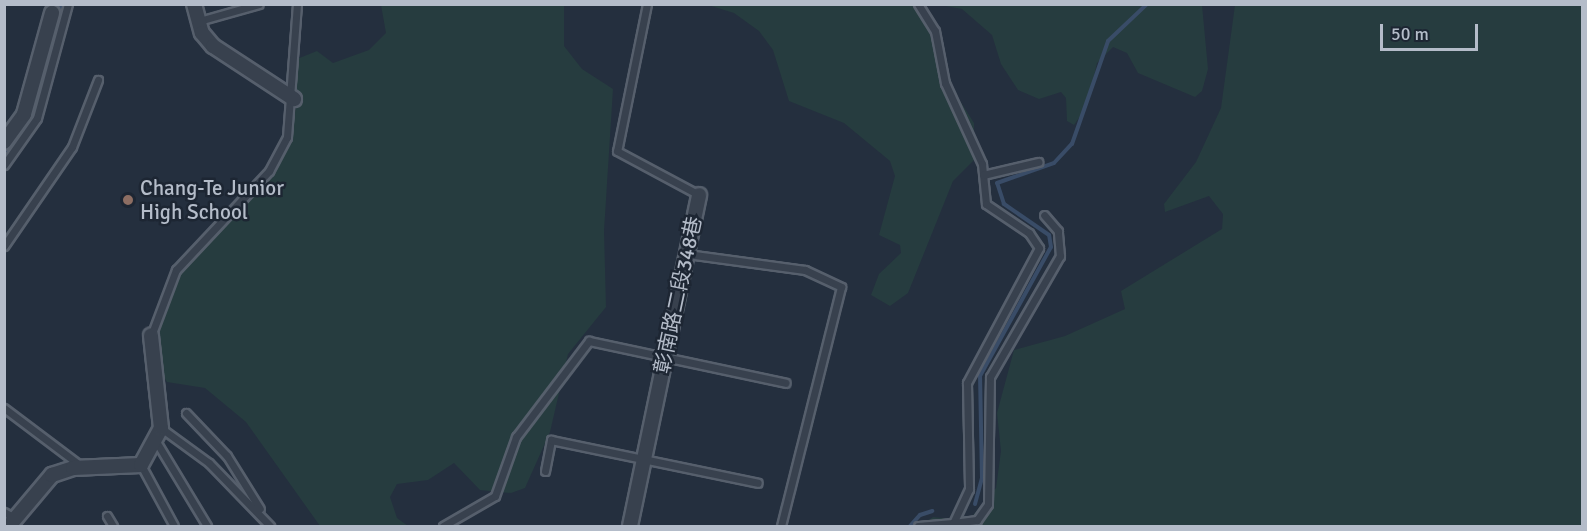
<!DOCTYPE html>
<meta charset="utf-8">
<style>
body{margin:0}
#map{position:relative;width:1587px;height:531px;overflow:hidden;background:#242f3e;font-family:Signika,"Noto Sans TC",sans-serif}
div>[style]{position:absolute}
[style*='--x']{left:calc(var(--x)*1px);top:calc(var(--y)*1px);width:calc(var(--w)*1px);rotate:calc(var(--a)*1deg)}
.green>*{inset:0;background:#263c3f}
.stream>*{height:4px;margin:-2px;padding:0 2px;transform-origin:2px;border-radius:2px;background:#394c67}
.roads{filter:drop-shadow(2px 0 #565f6c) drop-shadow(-2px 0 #565f6c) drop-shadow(0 2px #565f6c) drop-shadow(0 -2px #565f6c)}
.service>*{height:7px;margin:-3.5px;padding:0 3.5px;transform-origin:3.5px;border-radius:3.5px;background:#38414e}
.minor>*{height:14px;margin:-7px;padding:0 7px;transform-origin:7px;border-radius:7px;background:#38414e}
.dots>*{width:16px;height:16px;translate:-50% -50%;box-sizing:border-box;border:3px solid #1d2633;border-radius:50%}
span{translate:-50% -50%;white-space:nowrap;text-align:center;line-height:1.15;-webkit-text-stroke:5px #1d2633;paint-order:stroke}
.poi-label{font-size:21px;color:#b4bcc9}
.left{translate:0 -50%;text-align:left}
.street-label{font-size:21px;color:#b4bcc9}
.frame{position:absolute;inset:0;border:6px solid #b4bcc9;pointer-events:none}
.scale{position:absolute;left:1380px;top:24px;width:98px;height:27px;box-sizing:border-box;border:3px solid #b4bcc9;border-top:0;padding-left:8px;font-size:18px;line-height:21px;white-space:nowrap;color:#b4bcc9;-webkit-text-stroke:4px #1d2633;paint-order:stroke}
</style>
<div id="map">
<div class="green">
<i style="clip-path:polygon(381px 5px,564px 5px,564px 46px,582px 69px,613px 89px,604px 231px,606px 307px,568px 354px,550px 432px,525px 488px,511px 493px,480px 490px,454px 463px,428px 480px,397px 484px,390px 497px,397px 518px,408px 526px,320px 526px,246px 422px,205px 388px,167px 382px,150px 357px,161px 305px,178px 271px,260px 190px,291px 130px,297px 103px,288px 78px,297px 59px,317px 51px,333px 63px,369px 50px,386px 33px)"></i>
<i style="clip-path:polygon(708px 5px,916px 5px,938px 30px,948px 82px,974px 123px,974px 160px,953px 181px,908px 293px,890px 306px,871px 295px,879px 274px,901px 253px,900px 245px,879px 235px,895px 176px,890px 161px,844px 123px,789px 101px,773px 50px,759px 31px,734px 13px)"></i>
<i style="clip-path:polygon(940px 5px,1202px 5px,1208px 69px,1202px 91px,1195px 97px,1138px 73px,1127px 53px,1113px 47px,1097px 63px,1087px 106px,1074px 125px,1067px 121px,1066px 98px,1061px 92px,1039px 99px,1018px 90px,1001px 64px,992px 35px,962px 9px)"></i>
<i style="clip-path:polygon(1235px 5px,1582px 5px,1582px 526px,920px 526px,933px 517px,968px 521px,996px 488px,1001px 451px,997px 413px,1014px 350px,1065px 336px,1125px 309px,1121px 291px,1222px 229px,1223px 214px,1209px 196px,1165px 212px,1164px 204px,1196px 162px,1221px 108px)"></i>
</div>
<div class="stream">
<i style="--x:58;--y:15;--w:11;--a:-75"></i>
<i style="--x:4;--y:153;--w:14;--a:-54"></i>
<i style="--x:975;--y:504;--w:27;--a:-75"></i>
<i style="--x:982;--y:478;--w:102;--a:-91.1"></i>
<i style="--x:980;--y:376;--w:147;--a:-61.2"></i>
<i style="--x:1051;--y:247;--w:12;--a:-99"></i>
<i style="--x:1049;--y:235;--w:55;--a:-145.4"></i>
<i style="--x:1004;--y:204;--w:22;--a:-108"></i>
<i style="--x:997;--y:183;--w:60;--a:-19.3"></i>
<i style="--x:1054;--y:163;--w:26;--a:-47"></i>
<i style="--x:1072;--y:144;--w:109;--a:-70.7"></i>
<i style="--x:1108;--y:41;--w:54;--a:-43.5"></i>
<i style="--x:910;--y:526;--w:15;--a:-48"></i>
<i style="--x:920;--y:515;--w:13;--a:-18"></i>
</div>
<div class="roads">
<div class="service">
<i style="--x:647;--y:4;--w:150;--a:101.5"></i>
<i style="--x:617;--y:151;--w:93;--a:28.2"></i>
<i style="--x:918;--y:4;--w:32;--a:58"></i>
<i style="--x:935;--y:31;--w:53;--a:79.1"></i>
<i style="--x:945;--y:83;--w:89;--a:65.4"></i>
<i style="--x:982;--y:164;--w:40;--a:84.3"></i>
<i style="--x:986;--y:204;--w:52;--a:34"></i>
<i style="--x:1029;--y:233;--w:18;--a:56"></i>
<i style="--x:1039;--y:248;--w:153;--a:118.1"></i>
<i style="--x:967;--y:383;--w:106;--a:88.9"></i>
<i style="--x:969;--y:489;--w:38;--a:115"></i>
<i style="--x:953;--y:523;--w:35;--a:175"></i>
<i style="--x:199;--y:21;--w:62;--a:-15.8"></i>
<i style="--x:4;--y:165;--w:57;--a:-54.9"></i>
<i style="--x:37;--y:118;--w:118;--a:-74.8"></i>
<i style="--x:983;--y:175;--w:57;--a:-13.3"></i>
<i style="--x:4;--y:246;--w:120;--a:-55.5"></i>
<i style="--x:72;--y:147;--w:72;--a:-68.8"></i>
<i style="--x:687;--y:254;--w:119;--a:7.7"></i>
<i style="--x:805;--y:270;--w:40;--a:25"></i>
<i style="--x:841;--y:287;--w:246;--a:104.1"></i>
<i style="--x:151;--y:336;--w:71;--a:-69.3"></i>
<i style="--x:176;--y:270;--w:136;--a:-46.8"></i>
<i style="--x:269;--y:171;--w:38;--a:-62"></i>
<i style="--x:287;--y:137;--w:133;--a:-85.7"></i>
<i style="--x:4;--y:408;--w:96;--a:37"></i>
<i style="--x:186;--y:413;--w:59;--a:46.4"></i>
<i style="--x:227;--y:456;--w:62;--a:58.1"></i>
<i style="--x:161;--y:428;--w:59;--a:36.1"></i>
<i style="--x:209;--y:463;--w:88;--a:45.9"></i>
<i style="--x:157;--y:443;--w:97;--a:58.9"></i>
<i style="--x:141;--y:465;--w:69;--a:61.6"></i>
<i style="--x:545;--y:471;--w:32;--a:-79"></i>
<i style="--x:551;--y:440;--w:211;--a:11.7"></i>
<i style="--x:4;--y:512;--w:13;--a:29"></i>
<i style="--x:107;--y:516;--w:12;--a:59"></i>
<i style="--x:953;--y:523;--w:24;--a:-7"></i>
<i style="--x:977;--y:520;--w:19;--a:-55"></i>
<i style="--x:988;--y:504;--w:127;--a:-89.1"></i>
<i style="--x:990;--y:377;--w:140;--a:-60"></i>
<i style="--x:1060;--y:256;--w:25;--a:-95"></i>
<i style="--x:1058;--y:231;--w:21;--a:-131"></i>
<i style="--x:443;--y:526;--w:60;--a:-30"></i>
<i style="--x:495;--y:496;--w:63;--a:-70.4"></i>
<i style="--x:516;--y:437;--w:121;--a:-52.8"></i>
<i style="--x:589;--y:341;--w:201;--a:12"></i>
</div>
<div class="minor">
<i style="--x:194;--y:4;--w:30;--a:75"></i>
<i style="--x:202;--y:33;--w:17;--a:50"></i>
<i style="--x:213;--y:46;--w:97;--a:33.2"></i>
<i style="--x:4;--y:142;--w:34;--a:-54"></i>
<i style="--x:24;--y:114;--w:105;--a:-74.5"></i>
<i style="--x:9;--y:526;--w:67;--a:-49.9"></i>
<i style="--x:52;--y:475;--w:22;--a:-18"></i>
<i style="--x:73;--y:468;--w:68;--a:-2.5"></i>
<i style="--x:141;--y:465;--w:42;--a:-61.6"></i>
<i style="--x:161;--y:428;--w:93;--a:-96.2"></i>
<i style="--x:630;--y:526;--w:338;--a:-78.2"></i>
</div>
</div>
<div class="dots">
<i style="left:128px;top:200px;background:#8d6e63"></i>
</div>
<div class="poi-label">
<span class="left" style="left:140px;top:200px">Chang-Te Junior<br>High School</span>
</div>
<div class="street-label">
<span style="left:678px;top:295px;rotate:-78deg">彰南路二段348巷</span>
</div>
<div class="frame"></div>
<div class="scale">50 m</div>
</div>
